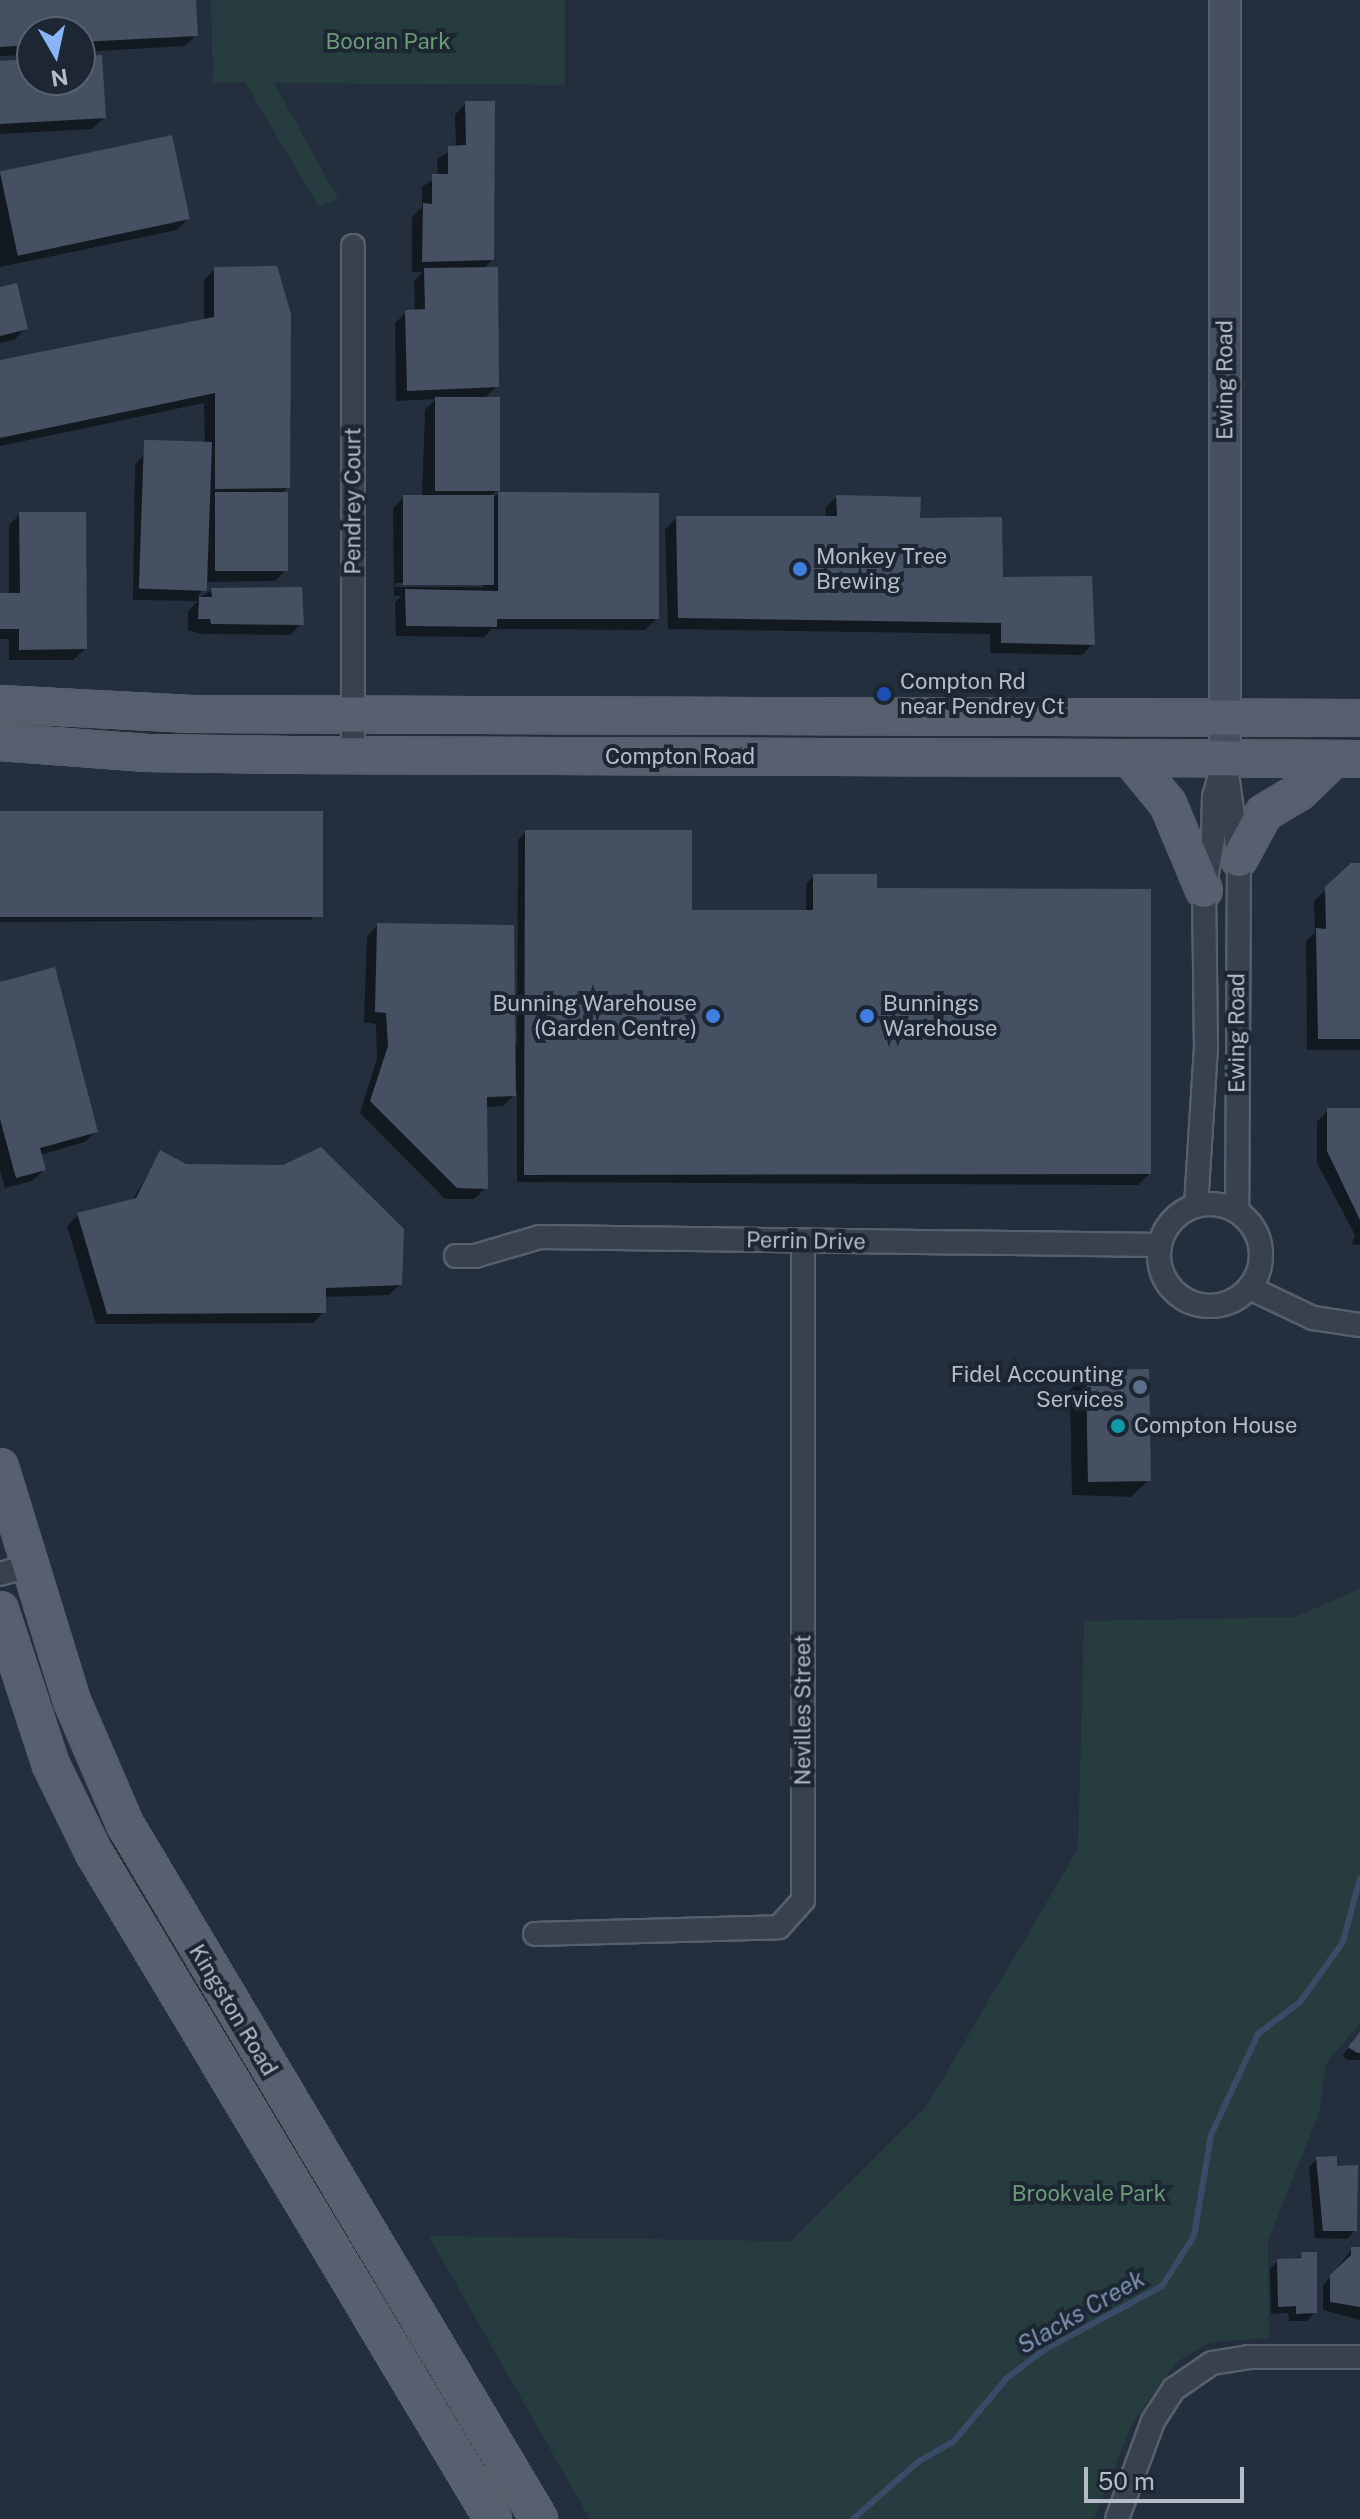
<!DOCTYPE html>
<style>
body{margin:0}
#map{position:relative;width:1360px;height:2519px;overflow:hidden;background:#242f3e;font-family:"Public Sans",sans-serif}
div>[style]{position:absolute}
[style*='--x']{left:calc(var(--x)*1px);top:calc(var(--y)*1px);width:calc(var(--w)*1px);rotate:calc(var(--a)*1deg)}
.green>*{inset:0;background:#263c3f}
.shadow>*{inset:0;background:#0007}
.stream>*{height:6px;margin:-3px;padding:0 3px;transform-origin:3px;border-radius:3px;background:#394c67}
.building>*{inset:0;background:#455162;transform-origin:0 0}
.roads{filter:drop-shadow(2px 0 #565f6c) drop-shadow(-2px 0 #565f6c) drop-shadow(0 2px #565f6c) drop-shadow(0 -2px #565f6c)}
.minor>*{height:22px;margin:-11px;padding:0 11px;transform-origin:11px;border-radius:11px;background:#38414e}
.minor>.ring{margin:-11px;padding:0;box-sizing:content-box;background:none;border:22px solid #38414e;border-radius:50%}
.secondary>*{height:30px;margin:-15px;padding:0 15px;transform-origin:15px;border-radius:15px;background:#465061}
.primary>*{height:34px;margin:-17px;padding:0 17px;transform-origin:17px;border-radius:17px;background:#56606e}
.dots>*{width:22px;height:22px;translate:-50% -50%;box-sizing:border-box;border:4px solid #1d2633;border-radius:50%}
span{translate:-50% -50%;white-space:nowrap;text-align:center;line-height:1.15;-webkit-text-stroke:8px #1d2633;paint-order:stroke}
.park-label{font-size:22px;color:#6b9a76}
.street-label{font-size:22px;color:#b4bcc9}
.poi-label{font-size:22px;color:#b4bcc9}
.left{translate:0 -50%;text-align:left}
.right{translate:-100% -50%;text-align:right}
.water-label{font-size:24px;color:#7c92b1;font-style:italic}
.north{position:absolute;left:16px;top:16px;width:80px;height:80px;box-sizing:border-box;background:#1d2633;border:2px solid #59626f;border-radius:50%;rotate:171deg;font-size:22px;font-weight:700;line-height:32px;text-align:center;color:#b4bcc9}
.north::after{content:'';display:block;margin:auto;width:28px;height:36px;background:#8ab4f8;clip-path:polygon(50% 0,100% 100%,50% 72%,0 100%)}
.scale{position:absolute;left:1084px;top:2467px;width:160px;height:36px;box-sizing:border-box;border:4px solid #b4bcc9;border-top:0;padding-left:10px;font-size:24px;line-height:28px;white-space:nowrap;color:#b4bcc9;-webkit-text-stroke:6px #1d2633;paint-order:stroke}
</style>
<div id="map">
<div class="green">
<i style="clip-path:polygon(211px 0,565px 0,565px 85px,274px 83px,338px 199px,319px 207px,245px 82px,213px 83px)"></i>
<i style="clip-path:polygon(1360px 1589px,1360px 2023px,1325px 2065px,1319px 2114px,1268px 2240px,1269px 2338px,1211px 2342px,1175px 2363px,1131px 2426px,1094px 2519px,590px 2519px,429px 2236px,791px 2241px,926px 2107px,1078px 1849px,1084px 1621px,1294px 1617px)"></i>
</div>
<div class="shadow">
<i style="clip-path:polygon(0 0,194px 0,196px 35px,185px 46px,80px 52px,80px 32px,32px 32px,32px 55px,0 56px)"></i>
<i style="clip-path:polygon(80px 58px,104px 118px,92px 129px,0 134px,0 63px,32px 61px,32px 80px,80px 80px)"></i>
<i style="clip-path:polygon(evenodd,466px 103px,492px 260px,483px 269px,497px 386px,484px 399px,496px 491px,486px 501px,498px 494px,657px 618px,645px 630px,492px 629px,484px 637px,396px 636px,395px 602px,402px 596px,394px 596px,393px 508px,404px 497px,422px 497px,425px 410px,436px 399px,396px 401px,395px 323px,406px 312px,415px 311px,414px 281px,423px 272px,412px 272px,412px 217px,422px 207px,422px 187px,438px 176px,437px 159px,456px 147px,455px 115px,466px 103px,395px 583px,483px 583px,483px 587px,395px 587px,395px 583px)"></i>
<i style="clip-path:polygon(0 174px,188px 219px,177px 230px,0 267px)"></i>
<i style="clip-path:polygon(215px 269px,288px 487px,280px 495px,286px 570px,275px 581px,206px 582px,197px 599px,212px 590px,301px 624px,290px 635px,201px 634px,188px 630px,188px 611px,198px 601px,133px 600px,135px 464px,146px 453px,205px 445px,204px 403px,0 446px,0 362px,204px 321px,204px 280px)"></i>
<i style="clip-path:polygon(0 289px,25px 329px,14px 340px,0 343px)"></i>
<i style="clip-path:polygon(836px 497px,918px 520px,1093px 644px,1082px 655px,990px 653px,990px 634px,668px 629px,665px 529px,676px 518px,826px 518px,825px 508px)"></i>
<i style="clip-path:polygon(20px 514px,85px 649px,73px 660px,9px 660px,9px 639px,0 639px,0 595px,9px 595px,9px 525px)"></i>
<i style="clip-path:polygon(0 813px,319px 911px,311px 920px,0 922px)"></i>
<i style="clip-path:polygon(526px 832px,690px 912px,806px 912px,806px 884px,814px 876px,875px 890px,1149px 1174px,1138px 1185px,517px 1182px,517px 1092px,503px 1106px,485px 1107px,486px 1188px,474px 1199px,445px 1199px,360px 1113px,377px 1058px,376px 1024px,364px 1022px,367px 936px,378px 925px,517px 1044px,518px 840px)"></i>
<i style="clip-path:polygon(1352px 865px,1360px 865px,1360px 1050px,1307px 1050px,1306px 941px,1315px 932px,1314px 901px)"></i>
<i style="clip-path:polygon(0 984px,96px 1131px,85px 1142px,40px 1155px,44px 1170px,32px 1181px,5px 1188px,0 1170px)"></i>
<i style="clip-path:polygon(1328px 1110px,1360px 1110px,1360px 1245px,1352px 1244px,1355px 1235px,1317px 1163px,1317px 1122px)"></i>
<i style="clip-path:polygon(161px 1152px,400px 1284px,389px 1295px,324px 1297px,324px 1312px,313px 1323px,96px 1324px,67px 1226px,78px 1215px,131px 1202px)"></i>
<i style="clip-path:polygon(1087px 1374px,1148px 1481px,1131px 1497px,1072px 1495px,1070px 1390px)"></i>
<i style="clip-path:polygon(1360px 2033px,1360px 2060px,1348px 2060px,1342px 2056px)"></i>
<i style="clip-path:polygon(1317px 2159px,1335px 2168px,1355px 2230px,1347px 2239px,1315px 2238px,1309px 2167px)"></i>
<i style="clip-path:polygon(1352px 2249px,1360px 2249px,1360px 2320px,1323px 2310px,1323px 2286px)"></i>
<i style="clip-path:polygon(1315px 2254px,1315px 2312px,1307px 2321px,1289px 2321px,1288px 2313px,1271px 2314px,1270px 2269px,1278px 2261px)"></i>
</div>
<div class="stream">
<i style="--x:853;--y:2519;--w:86;--a:-41.2"></i>
<i style="--x:918;--y:2462;--w:42;--a:-30.3"></i>
<i style="--x:954;--y:2441;--w:82;--a:-49.9"></i>
<i style="--x:1007;--y:2378;--w:46;--a:-37.1"></i>
<i style="--x:1044;--y:2350;--w:134;--a:-28.5"></i>
<i style="--x:1162;--y:2286;--w:59;--a:-57.4"></i>
<i style="--x:1194;--y:2236;--w:102;--a:-80.4"></i>
<i style="--x:1211;--y:2135;--w:111;--a:-65"></i>
<i style="--x:1258;--y:2034;--w:53;--a:-37.3"></i>
<i style="--x:1300;--y:2002;--w:74;--a:-54.4"></i>
<i style="--x:1343;--y:1942;--w:66;--a:-75.1"></i>
</div>
<div class="building">
<i style="clip-path:polygon(0 0,196px 0,198px 36px,80px 42px,80px 32px,32px 32px,32px 45px,0 47px)"></i>
<i style="clip-path:polygon(102px 55px,106px 118px,0 124px,0 61px,32px 59px,32px 80px,80px 80px,80px 56px)"></i>
<i style="clip-path:polygon(465px 101px,495px 101px,494px 260px,422px 262px,423px 203px,432px 204px,432px 174px,448px 174px,448px 146px,466px 145px)"></i>
<i style="left:172px;top:135px;width:86px;height:176px;rotate:78deg"></i>
<i style="clip-path:polygon(277px 266px,291px 314px,290px 488px,215px 489px,215px 393px,0 438px,0 360px,214px 317px,214px 267px)"></i>
<i style="clip-path:polygon(498px 267px,499px 387px,407px 391px,405px 310px,425px 309px,424px 268px)"></i>
<i style="clip-path:polygon(17px 283px,28px 329px,0 336px,0 287px)"></i>
<i style="left:435px;top:397px;width:65px;height:94px"></i>
<i style="left:212px;top:442px;width:149px;height:68px;rotate:92deg"></i>
<i style="left:288px;top:492px;width:79px;height:73px;rotate:90deg"></i>
<i style="clip-path:polygon(498px 492px,659px 493px,659px 619px,497px 619px,497px 627px,406px 626px,405px 589px,498px 591px)"></i>
<i style="left:403px;top:495px;width:91px;height:90px"></i>
<i style="clip-path:polygon(836px 495px,921px 497px,920px 518px,1002px 517px,1003px 577px,1092px 576px,1095px 645px,1001px 643px,1001px 623px,678px 618px,676px 516px,837px 516px)"></i>
<i style="clip-path:polygon(19px 512px,86px 512px,87px 649px,19px 650px,19px 629px,0 629px,0 593px,20px 593px)"></i>
<i style="clip-path:polygon(302px 587px,304px 625px,211px 624px,210px 619px,198px 619px,199px 597px,212px 597px,211px 588px)"></i>
<i style="left:0;top:811px;width:323px;height:106px"></i>
<i style="clip-path:polygon(525px 830px,692px 830px,692px 910px,813px 910px,813px 874px,877px 874px,877px 888px,1151px 889px,1151px 1174px,524px 1175px)"></i>
<i style="clip-path:polygon(1351px 863px,1360px 863px,1360px 1039px,1318px 1039px,1316px 928px,1326px 929px,1325px 887px)"></i>
<i style="clip-path:polygon(377px 923px,514px 925px,516px 1096px,487px 1097px,488px 1189px,457px 1188px,370px 1101px,388px 1046px,386px 1013px,375px 1012px)"></i>
<i style="clip-path:polygon(55px 967px,98px 1132px,40px 1148px,46px 1170px,16px 1178px,0 1119px,0 982px)"></i>
<i style="clip-path:polygon(1327px 1108px,1360px 1108px,1360px 1220px,1327px 1151px)"></i>
<i style="clip-path:polygon(321px 1147px,404px 1229px,402px 1285px,326px 1288px,326px 1313px,107px 1314px,77px 1213px,136px 1198px,160px 1150px,186px 1164px,283px 1165px)"></i>
<i style="left:1149px;top:1369px;width:112px;height:63px;rotate:89deg"></i>
<i style="clip-path:polygon(1360px 2032px,1360px 2053px,1357px 2053px,1348px 2047px)"></i>
<i style="clip-path:polygon(1337px 2156px,1337px 2166px,1358px 2165px,1357px 2231px,1323px 2231px,1316px 2157px)"></i>
<i style="clip-path:polygon(1351px 2247px,1360px 2247px,1360px 2307px,1330px 2302px,1330px 2275px,1351px 2255px)"></i>
<i style="clip-path:polygon(1302px 2252px,1317px 2252px,1317px 2313px,1296px 2314px,1296px 2306px,1278px 2307px,1277px 2259px,1301px 2258px)"></i>
</div>
<div class="roads">
<div class="minor">
<i style="--x:353;--y:246;--w:510;--a:90"></i>
<i style="--x:1225;--y:760;--w:100;--a:82"></i>
<i style="--x:1239;--y:859;--w:352;--a:90.3"></i>
<i class="ring" style="left:1159px;top:1204px;width:80px;height:80px"></i>
<i style="--x:1196;--y:1206;--w:157;--a:-86.4"></i>
<i style="--x:1206;--y:1049;--w:159;--a:-90.7"></i>
<i style="--x:1204;--y:890;--w:51;--a:-79.8"></i>
<i style="--x:1213;--y:840;--w:43;--a:-88.7"></i>
<i style="--x:1214;--y:797;--w:36;--a:-74"></i>
<i style="--x:456;--y:1256;--w:19;--a:0"></i>
<i style="--x:475;--y:1256;--w:68;--a:-16.3"></i>
<i style="--x:540;--y:1237;--w:619;--a:0.74"></i>
<i style="--x:1250;--y:1288;--w:70;--a:25.5"></i>
<i style="--x:1313;--y:1318;--w:48;--a:8.5"></i>
<i style="--x:0;--y:1574;--w:29;--a:-16"></i>
<i style="--x:535;--y:1934;--w:244;--a:-1.6"></i>
<i style="--x:779;--y:1927;--w:36;--a:-48"></i>
<i style="--x:803;--y:1900;--w:659;--a:-90"></i>
<i style="--x:1117;--y:2519;--w:104;--a:-69.8"></i>
<i style="--x:1153;--y:2421;--w:38;--a:-57"></i>
<i style="--x:1174;--y:2389;--w:46;--a:-34.4"></i>
<i style="--x:1212;--y:2363;--w:36;--a:-9"></i>
<i style="--x:1248;--y:2357;--w:112;--a:0"></i>
</div>
<div class="secondary">
<i style="--x:1225;--y:760;--w:760;--a:-90"></i>
</div>
<div class="primary">
<i style="--x:0;--y:704;--w:191;--a:3"></i>
<i style="--x:191;--y:714;--w:1169;--a:0.2"></i>
<i style="--x:0;--y:742;--w:147;--a:4.3"></i>
<i style="--x:147;--y:753;--w:144;--a:0.8"></i>
<i style="--x:291;--y:755;--w:1069;--a:0.21"></i>
<i style="--x:1131;--y:759;--w:58;--a:50.6"></i>
<i style="--x:1168;--y:804;--w:93;--a:67.3"></i>
<i style="--x:1239;--y:859;--w:52;--a:-61.5"></i>
<i style="--x:1264;--y:813;--w:41;--a:-31"></i>
<i style="--x:1299;--y:792;--w:47;--a:-44.1"></i>
<i style="--x:0;--y:1467;--w:245;--a:72.9"></i>
<i style="--x:72;--y:1701;--w:134;--a:66.7"></i>
<i style="--x:125;--y:1824;--w:809;--a:59.22"></i>
<i style="--x:0;--y:1610;--w:163;--a:71.8"></i>
<i style="--x:51;--y:1765;--w:98;--a:64"></i>
<i style="--x:94;--y:1853;--w:776;--a:59.07"></i>
</div>
</div>
<div class="dots">
<i style="left:800px;top:569px;background:#3f7fe0"></i>
<i style="left:884px;top:694px;background:#1a4fb4"></i>
<i style="left:713px;top:1016px;background:#3f7fe0"></i>
<i style="left:867px;top:1016px;background:#3f7fe0"></i>
<i style="left:1140px;top:1387px;background:#5c6f8a"></i>
<i style="left:1118px;top:1426px;background:#0f9aa8"></i>
</div>
<div class="park-label">
<span style="left:388px;top:42px">Booran Park</span>
<span style="left:1089px;top:2194px">Brookvale Park</span>
</div>
<div class="street-label">
<span style="left:1225px;top:380px;rotate:-90deg">Ewing Road</span>
<span style="left:353px;top:501px;rotate:-90deg">Pendrey Court</span>
<span style="left:680px;top:757px">Compton Road</span>
<span style="left:1237px;top:1033px;rotate:-90deg">Ewing Road</span>
<span style="left:806px;top:1241px;rotate:1deg">Perrin Drive</span>
<span style="left:803px;top:1710px;rotate:-90deg">Nevilles Street</span>
<span style="left:233px;top:2010px;rotate:59deg">Kingston Road</span>
</div>
<div class="poi-label">
<span class="left" style="left:816px;top:569px">Monkey Tree<br>Brewing</span>
<span class="left" style="left:900px;top:694px">Compton Rd<br>near Pendrey Ct</span>
<span class="right" style="left:697px;top:1016px">Bunning Warehouse<br>(Garden Centre)</span>
<span class="left" style="left:883px;top:1016px">Bunnings<br>Warehouse</span>
<span class="right" style="left:1124px;top:1387px">Fidel Accounting<br>Services</span>
<span class="left" style="left:1134px;top:1426px">Compton House</span>
</div>
<div class="water-label">
<span style="left:1081px;top:2312px;rotate:-30deg">Slacks Creek</span>
</div>
<div class="north">N</div>
<div class="scale">50 m</div>
</div>
